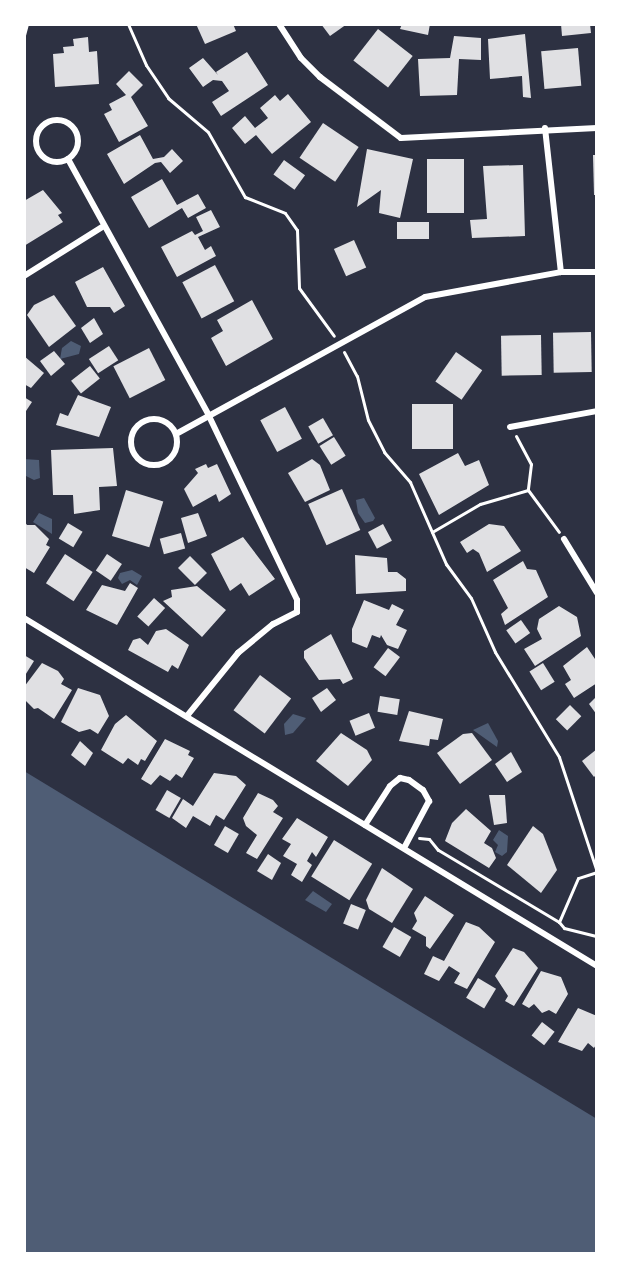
<!DOCTYPE html>
<style>
body{margin:0}
#map{position:relative;width:621px;height:1278px;overflow:hidden;background:#2d3142;font-family:Inter,sans-serif}
div>[style]{position:absolute}
[style*='--x']{left:calc(var(--x)*1px);top:calc(var(--y)*1px);width:calc(var(--w)*1px);rotate:calc(var(--a)*1deg)}
.water>*{inset:0;background:#4f5d75}
.building>*{inset:0;background:#e0e0e3;transform-origin:0 0}
.path>*{height:3px;margin:-1.5px;padding:0 1.5px;transform-origin:1.5px;border-radius:1.5px;background:#fff}
.minor>*{height:6px;margin:-3px;padding:0 3px;transform-origin:3px;border-radius:3px;background:#fff}
.minor>.ring{margin:-3px;padding:0;box-sizing:content-box;background:none;border:6px solid #fff;border-radius:50%}
span{translate:-50% -50%;white-space:nowrap;text-align:center;line-height:1.15;-webkit-text-stroke:4.5px #fff;paint-order:stroke}
.frame{position:absolute;inset:0;border:26px solid #fff;pointer-events:none}
</style>
<div id="map">
<div class="water">
<i style="clip-path:polygon(71px 341px,81px 346px,79px 354px,60px 359px,62px 348px)"></i>
<i style="clip-path:polygon(24px 459px,39px 460px,40px 478px,34px 480px,24px 475px)"></i>
<i style="clip-path:polygon(364px 498px,375px 518px,373px 521px,365px 523px,358px 513px,356px 500px)"></i>
<i style="clip-path:polygon(39px 513px,52px 519px,52px 534px,33px 522px)"></i>
<i style="clip-path:polygon(132px 570px,142px 576px,137px 585px,130px 580px,122px 584px,118px 578px,120px 573px)"></i>
<i style="clip-path:polygon(293px 714px,306px 718px,293px 733px,285px 735px,284px 724px)"></i>
<i style="clip-path:polygon(488px 723px,498px 741px,497px 747px,473px 730px)"></i>
<i style="clip-path:polygon(24px 771px,597px 1119px,597px 1254px,24px 1254px)"></i>
<i style="clip-path:polygon(499px 830px,508px 836px,507px 852px,502px 856px,495px 852px,498px 845px,493px 840px)"></i>
<i style="clip-path:polygon(313px 891px,332px 904px,326px 912px,305px 900px)"></i>
</div>
<div class="building">
<i style="clip-path:polygon(196px 24px,233px 24px,236px 31px,205px 44px)"></i>
<i style="clip-path:polygon(321px 24px,347px 24px,330px 36px)"></i>
<i style="clip-path:polygon(402px 24px,430px 24px,428px 35px,400px 29px)"></i>
<i style="clip-path:polygon(561px 24px,590px 24px,591px 33px,562px 36px)"></i>
<i style="left:378px;top:29px;width:44px;height:40px;rotate:38deg"></i>
<i style="clip-path:polygon(525px 34px,531px 98px,523px 97px,522px 76px,490px 79px,488px 39px)"></i>
<i style="clip-path:polygon(454px 36px,481px 38px,481px 60px,459px 59px,457px 95px,420px 96px,418px 59px,450px 58px)"></i>
<i style="clip-path:polygon(88px 37px,89px 52px,97px 51px,99px 84px,55px 87px,53px 54px,64px 53px,63px 47px,74px 46px,73px 39px)"></i>
<i style="left:578px;top:48px;width:38px;height:37px;rotate:85deg"></i>
<i style="clip-path:polygon(247px 52px,268px 85px,221px 116px,212px 102px,229px 91px,222px 81px,213px 80px,203px 87px,189px 68px,203px 58px,218px 75px,216px 72px)"></i>
<i style="clip-path:polygon(129px 71px,143px 85px,131px 97px,148px 126px,119px 142px,104px 114px,112px 110px,109px 104px,126px 95px,116px 84px)"></i>
<i style="clip-path:polygon(288px 94px,311px 122px,272px 154px,256px 135px,245px 144px,232px 128px,245px 116px,255px 128px,268px 118px,260px 108px,275px 95px,280px 101px)"></i>
<i style="left:323px;top:123px;width:43px;height:42px;rotate:34deg"></i>
<i style="clip-path:polygon(140px 135px,153px 159px,164px 157px,172px 149px,183px 161px,170px 173px,161px 162px,155px 163px,124px 184px,107px 154px)"></i>
<i style="clip-path:polygon(367px 149px,413px 159px,400px 218px,379px 213px,381px 190px,357px 207px)"></i>
<i style="clip-path:polygon(593px 155px,597px 155px,597px 195px,594px 195px)"></i>
<i style="left:427px;top:159px;width:37px;height:54px"></i>
<i style="left:284px;top:160px;width:26px;height:18px;rotate:36deg"></i>
<i style="clip-path:polygon(523px 165px,525px 236px,472px 238px,470px 220px,487px 219px,483px 166px)"></i>
<i style="clip-path:polygon(162px 179px,177px 205px,198px 194px,206px 208px,188px 218px,182px 208px,149px 228px,131px 197px)"></i>
<i style="clip-path:polygon(43px 190px,62px 213px,58px 215px,63px 222px,24px 246px,24px 201px)"></i>
<i style="clip-path:polygon(211px 210px,220px 227px,198px 237px,205px 250px,211px 246px,216px 256px,177px 277px,161px 247px,192px 231px,195px 235px,203px 231px,196px 217px)"></i>
<i style="left:397px;top:222px;width:32px;height:17px"></i>
<i style="left:354px;top:240px;width:30px;height:22px;rotate:66deg"></i>
<i style="left:215px;top:265px;width:41px;height:37px;rotate:62deg"></i>
<i style="clip-path:polygon(103px 267px,125px 306px,114px 313px,110px 307px,87px 307px,75px 282px)"></i>
<i style="clip-path:polygon(54px 295px,76px 326px,49px 347px,27px 315px,34px 305px)"></i>
<i style="clip-path:polygon(252px 300px,273px 339px,226px 366px,211px 338px,223px 331px,217px 320px)"></i>
<i style="clip-path:polygon(94px 318px,103px 334px,90px 343px,81px 328px)"></i>
<i style="left:591px;top:332px;width:40px;height:38px;rotate:89deg"></i>
<i style="left:541px;top:335px;width:40px;height:40px;rotate:89deg"></i>
<i style="left:109px;top:346px;width:17px;height:24px;rotate:57deg"></i>
<i style="left:149px;top:348px;width:36px;height:40px;rotate:63deg"></i>
<i style="clip-path:polygon(54px 351px,65px 364px,51px 376px,40px 361px)"></i>
<i style="left:456px;top:352px;width:32px;height:36px;rotate:35deg"></i>
<i style="clip-path:polygon(24px 356px,44px 373px,31px 388px,24px 384px)"></i>
<i style="left:90px;top:366px;width:16px;height:24px;rotate:52deg"></i>
<i style="clip-path:polygon(78px 395px,111px 407px,99px 437px,56px 425px,60px 413px,68px 416px)"></i>
<i style="clip-path:polygon(24px 397px,32px 402px,24px 414px)"></i>
<i style="left:412px;top:404px;width:41px;height:45px"></i>
<i style="left:285px;top:407px;width:36px;height:28px;rotate:62deg"></i>
<i style="left:323px;top:418px;width:20px;height:17px;rotate:60deg"></i>
<i style="left:334px;top:437px;width:22px;height:17px;rotate:58deg"></i>
<i style="clip-path:polygon(113px 448px,117px 486px,99px 487px,100px 510px,74px 514px,73px 495px,53px 495px,51px 450px)"></i>
<i style="clip-path:polygon(458px 453px,465px 466px,479px 460px,489px 485px,439px 515px,419px 474px)"></i>
<i style="clip-path:polygon(312px 459px,320px 465px,330px 490px,305px 502px,288px 473px)"></i>
<i style="clip-path:polygon(206px 464px,208px 468px,217px 464px,231px 494px,219px 502px,216px 494px,193px 507px,184px 489px,198px 473px,195px 469px)"></i>
<i style="left:342px;top:489px;width:45px;height:37px;rotate:66deg"></i>
<i style="left:126px;top:490px;width:39px;height:48px;rotate:17deg"></i>
<i style="clip-path:polygon(198px 513px,207px 536px,188px 543px,181px 518px)"></i>
<i style="clip-path:polygon(24px 521px,27px 525px,35px 525px,49px 539px,46px 545px,50px 547px,34px 573px,24px 567px)"></i>
<i style="left:68px;top:523px;width:17px;height:18px;rotate:31deg"></i>
<i style="left:383px;top:524px;width:19px;height:17px;rotate:62deg"></i>
<i style="clip-path:polygon(489px 524px,504px 526px,521px 551px,487px 572px,479px 553px,473px 549px,467px 553px,460px 542px)"></i>
<i style="left:181px;top:533px;width:16px;height:22px;rotate:75deg"></i>
<i style="clip-path:polygon(243px 537px,275px 579px,249px 596px,241px 583px,230px 591px,211px 554px)"></i>
<i style="left:65px;top:554px;width:33px;height:35px;rotate:33deg"></i>
<i style="left:107px;top:554px;width:18px;height:20px;rotate:34deg"></i>
<i style="clip-path:polygon(355px 555px,387px 558px,388px 572px,397px 572px,406px 579px,406px 591px,356px 594px)"></i>
<i style="left:190px;top:556px;width:24px;height:17px;rotate:45deg"></i>
<i style="clip-path:polygon(523px 561px,527px 569px,536px 570px,548px 597px,505px 625px,501px 614px,508px 608px,493px 580px)"></i>
<i style="clip-path:polygon(130px 583px,138px 588px,117px 625px,86px 610px,102px 585px,125px 591px)"></i>
<i style="clip-path:polygon(197px 586px,226px 610px,202px 637px,163px 601px,172px 597px,171px 590px)"></i>
<i style="left:154px;top:598px;width:15px;height:25px;rotate:42deg"></i>
<i style="clip-path:polygon(364px 600px,389px 610px,392px 604px,404px 610px,396px 625px,407px 630px,398px 649px,387px 645px,381px 635px,380px 638px,372px 635px,367px 648px,352px 642px,352px 629px)"></i>
<i style="clip-path:polygon(559px 606px,577px 617px,581px 636px,535px 666px,524px 649px,542px 639px,537px 629px,539px 619px)"></i>
<i style="left:521px;top:620px;width:16px;height:18px;rotate:55deg"></i>
<i style="clip-path:polygon(166px 629px,189px 645px,178px 669px,172px 665px,168px 672px,128px 650px,133px 640px,140px 638px,148px 645px,156px 631px)"></i>
<i style="clip-path:polygon(331px 634px,353px 679px,343px 684px,340px 679px,319px 680px,304px 658px,304px 651px)"></i>
<i style="clip-path:polygon(587px 647px,597px 662px,597px 683px,574px 698px,565px 684px,571px 680px,563px 666px)"></i>
<i style="left:388px;top:648px;width:15px;height:24px;rotate:37deg"></i>
<i style="clip-path:polygon(24px 655px,34px 661px,24px 677px)"></i>
<i style="clip-path:polygon(42px 663px,58px 671px,64px 679px,61px 684px,72px 690px,54px 719px,38px 708px,34px 709px,24px 699px,24px 687px)"></i>
<i style="left:543px;top:663px;width:22px;height:16px;rotate:58deg"></i>
<i style="left:260px;top:675px;width:39px;height:44px;rotate:37deg"></i>
<i style="clip-path:polygon(78px 688px,100px 695px,109px 716px,98px 734px,90px 729px,79px 732px,61px 722px)"></i>
<i style="clip-path:polygon(327px 688px,336px 700px,321px 712px,312px 698px)"></i>
<i style="left:380px;top:696px;width:20px;height:16px;rotate:9deg"></i>
<i style="clip-path:polygon(597px 696px,597px 715px,589px 704px)"></i>
<i style="left:570px;top:705px;width:16px;height:20px;rotate:45deg"></i>
<i style="clip-path:polygon(409px 711px,443px 719px,438px 740px,430px 739px,429px 746px,399px 741px)"></i>
<i style="left:369px;top:713px;width:16px;height:21px;rotate:68deg"></i>
<i style="clip-path:polygon(126px 715px,157px 741px,145px 761px,141px 759px,138px 765px,128px 758px,123px 764px,101px 750px,115px 724px)"></i>
<i style="clip-path:polygon(341px 733px,367px 750px,372px 760px,348px 786px,316px 761px)"></i>
<i style="clip-path:polygon(472px 733px,492px 760px,460px 784px,437px 753px,463px 734px)"></i>
<i style="clip-path:polygon(165px 739px,190px 751px,188px 755px,194px 758px,182px 778px,176px 774px,170px 781px,160px 775px,151px 785px,141px 779px)"></i>
<i style="clip-path:polygon(80px 741px,93px 753px,85px 766px,71px 755px)"></i>
<i style="clip-path:polygon(597px 749px,597px 774px,594px 777px,582px 761px)"></i>
<i style="clip-path:polygon(511px 752px,522px 772px,507px 782px,495px 764px)"></i>
<i style="clip-path:polygon(214px 773px,236px 776px,246px 785px,224px 820px,216px 815px,210px 826px,193px 816px,186px 828px,172px 818px,183px 799px,193px 806px)"></i>
<i style="left:167px;top:790px;width:16px;height:23px;rotate:30deg"></i>
<i style="clip-path:polygon(258px 793px,273px 800px,278px 806px,273px 812px,283px 818px,257px 859px,246px 853px,257px 835px,246px 826px,243px 818px)"></i>
<i style="clip-path:polygon(489px 795px,505px 795px,507px 823px,494px 825px)"></i>
<i style="clip-path:polygon(466px 809px,491px 831px,484px 843px,492px 848px,496px 858px,489px 868px,445px 841px,452px 823px)"></i>
<i style="clip-path:polygon(297px 818px,328px 837px,316px 857px,312px 852px,307px 861px,312px 865px,302px 882px,291px 875px,297px 864px,283px 856px,291px 844px,282px 839px)"></i>
<i style="left:225px;top:826px;width:16px;height:22px;rotate:30deg"></i>
<i style="clip-path:polygon(533px 826px,543px 834px,557px 870px,541px 893px,507px 865px)"></i>
<i style="left:334px;top:840px;width:45px;height:43px;rotate:32deg"></i>
<i style="clip-path:polygon(268px 854px,281px 863px,272px 880px,257px 871px)"></i>
<i style="clip-path:polygon(382px 868px,413px 889px,392px 923px,369px 909px,366px 900px)"></i>
<i style="clip-path:polygon(425px 896px,454px 915px,430px 949px,426px 946px,426px 937px,412px 929px,417px 921px,414px 913px)"></i>
<i style="left:351px;top:904px;width:16px;height:21px;rotate:22deg"></i>
<i style="clip-path:polygon(466px 922px,479px 927px,495px 942px,467px 989px,454px 983px,460px 973px,449px 966px,439px 981px,424px 974px,433px 956px,444px 961px)"></i>
<i style="left:394px;top:927px;width:20px;height:23px;rotate:30deg"></i>
<i style="clip-path:polygon(513px 948px,524px 952px,538px 968px,514px 1006px,505px 1001px,508px 996px,495px 976px)"></i>
<i style="clip-path:polygon(541px 971px,561px 977px,568px 994px,556px 1014px,549px 1010px,542px 1013px,534px 1004px,529px 1008px,522px 1004px)"></i>
<i style="left:478px;top:978px;width:21px;height:23px;rotate:31deg"></i>
<i style="clip-path:polygon(578px 1008px,597px 1016px,597px 1043px,594px 1048px,588px 1043px,582px 1051px,558px 1042px)"></i>
<i style="left:542px;top:1022px;width:16px;height:17px;rotate:38deg"></i>
</div>
<div class="path">
<i style="--x:128;--y:24;--w:45;--a:66.3"></i>
<i style="--x:146;--y:65;--w:40;--a:56"></i>
<i style="--x:168;--y:98;--w:52;--a:40.4"></i>
<i style="--x:208;--y:132;--w:75;--a:60.4"></i>
<i style="--x:245;--y:197;--w:43;--a:21.8"></i>
<i style="--x:285;--y:213;--w:21;--a:55"></i>
<i style="--x:297;--y:230;--w:58;--a:88"></i>
<i style="--x:299;--y:288;--w:59;--a:53.9"></i>
<i style="--x:24;--y:35;--w:11;--a:-75"></i>
<i style="--x:344;--y:352;--w:27;--a:62"></i>
<i style="--x:357;--y:376;--w:45;--a:76"></i>
<i style="--x:368;--y:420;--w:36;--a:63"></i>
<i style="--x:384;--y:452;--w:40;--a:49"></i>
<i style="--x:410;--y:482;--w:90;--a:66.3"></i>
<i style="--x:446;--y:564;--w:42;--a:53.7"></i>
<i style="--x:471;--y:598;--w:59;--a:66"></i>
<i style="--x:495;--y:652;--w:123;--a:58.6"></i>
<i style="--x:559;--y:757;--w:121;--a:71.7"></i>
<i style="--x:597;--y:872;--w:20;--a:162"></i>
<i style="--x:578;--y:878;--w:48;--a:113.4"></i>
<i style="--x:559;--y:922;--w:141;--a:-149.2"></i>
<i style="--x:438;--y:850;--w:14;--a:-129"></i>
<i style="--x:429;--y:839;--w:10;--a:-174"></i>
<i style="--x:516;--y:436;--w:32;--a:62"></i>
<i style="--x:531;--y:464;--w:26;--a:97"></i>
<i style="--x:528;--y:490;--w:52;--a:53.6"></i>
<i style="--x:432;--y:532;--w:56;--a:-30.3"></i>
<i style="--x:480;--y:504;--w:50;--a:-16.3"></i>
<i style="--x:559;--y:922;--w:8;--a:50"></i>
<i style="--x:564;--y:928;--w:34;--a:14"></i>
</div>
<div class="minor">
<i style="--x:279;--y:24;--w:40;--a:57.1"></i>
<i style="--x:301;--y:58;--w:27;--a:45"></i>
<i style="--x:320;--y:77;--w:101;--a:37"></i>
<i style="--x:401;--y:138;--w:196;--a:-2.9"></i>
<i class="ring" style="left:36px;top:120px;width:36px;height:36px"></i>
<i style="--x:545;--y:128;--w:145;--a:83.7"></i>
<i style="--x:68;--y:159;--w:291;--a:61.2"></i>
<i style="--x:208;--y:414;--w:206;--a:64.4"></i>
<i style="--x:297;--y:600;--w:12;--a:90"></i>
<i style="--x:297;--y:612;--w:27;--a:153"></i>
<i style="--x:273;--y:624;--w:45;--a:140.4"></i>
<i style="--x:238;--y:653;--w:81;--a:129"></i>
<i style="--x:24;--y:276;--w:92;--a:-32.1"></i>
<i class="ring" style="left:131px;top:419px;width:40px;height:40px"></i>
<i style="--x:510;--y:427;--w:88;--a:-10.4"></i>
<i style="--x:176;--y:434;--w:284;--a:-28.8"></i>
<i style="--x:425;--y:297;--w:138;--a:-10.4"></i>
<i style="--x:561;--y:272;--w:36;--a:0"></i>
<i style="--x:564;--y:539;--w:63;--a:58.6"></i>
<i style="--x:24;--y:618;--w:670;--a:31.27"></i>
<i style="--x:365;--y:825;--w:46;--a:-57.3"></i>
<i style="--x:390;--y:786;--w:13;--a:-39"></i>
<i style="--x:400;--y:778;--w:9;--a:13"></i>
<i style="--x:409;--y:780;--w:17;--a:36"></i>
<i style="--x:423;--y:790;--w:13;--a:61"></i>
<i style="--x:429;--y:801;--w:53;--a:118"></i>
</div>
<div class="frame"></div>
</div>
